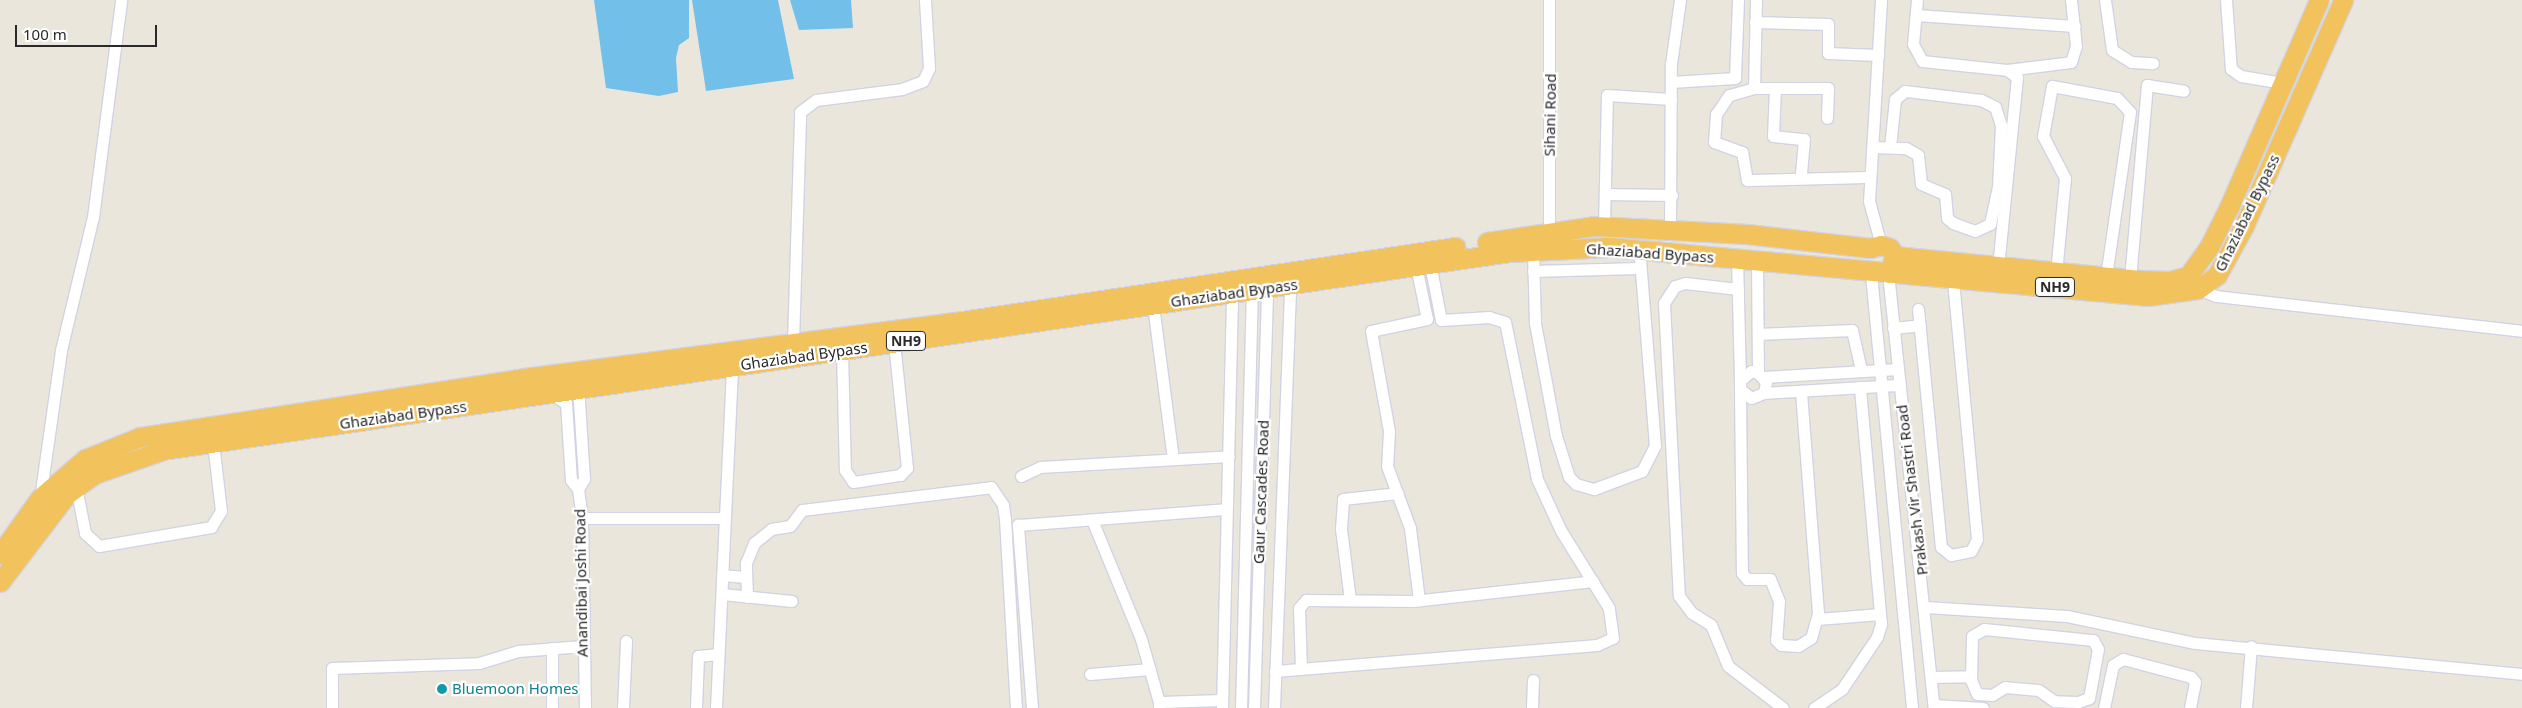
<!DOCTYPE html>
<style>
body{margin:0}
#map{position:relative;width:2522px;height:708px;overflow:hidden;background:#ebe6dc;font-family:"Noto Sans",sans-serif}
div>[style]{position:absolute}
[style*='--x']{left:calc(var(--x)*1px);top:calc(var(--y)*1px);width:calc(var(--w)*1px);rotate:calc(var(--a)*1deg)}
.water>*{inset:0;background:#72c0ea}
.roads{filter:drop-shadow(1px 0 #d1d3e2) drop-shadow(-1px 0 #d1d3e2) drop-shadow(0 1px #d1d3e2) drop-shadow(0 -1px #d1d3e2)}
.minor>*{height:11px;margin:-5.5px;padding:0 5.5px;transform-origin:5.5px;border-radius:5.5px;background:#fff}
.trunk>*{height:19px;margin:-9.5px;padding:0 9.5px;transform-origin:9.5px;border-radius:9.5px;background:#f2c25c}
.dots>*{width:14px;height:14px;translate:-50% -50%;box-sizing:border-box;border:2px solid #fff;border-radius:50%}
span{translate:-50% -50%;white-space:nowrap;text-align:center;line-height:1.15;-webkit-text-stroke:4.5px #fff;paint-order:stroke}
.shield-label span{padding:1px 4px;background:#fff;border:1px solid;border-radius:4px;-webkit-text-stroke-width:0}
.shield-label{font-size:14px;color:#292929;font-weight:700}
.street-label{font-size:15px;color:#292929}
.culture-label{font-size:15px;color:#0d838f}
.left{translate:0 -50%;text-align:left}
.scale{position:absolute;left:15px;top:25px;width:142px;height:22px;box-sizing:border-box;border:2px solid #292929;border-top:0;padding-left:6px;font-size:15px;line-height:18px;white-space:nowrap;color:#292929;-webkit-text-stroke:4px #fff;paint-order:stroke}
</style>
<div id="map">
<div class="water">
<i style="clip-path:polygon(594px 0,689px 0,689px 38px,679px 45px,676px 58px,678px 92px,659px 96px,606px 88px)"></i>
<i style="clip-path:polygon(692px 0,778px 0,794px 79px,706px 91px)"></i>
<i style="clip-path:polygon(790px 0,851px 0,853px 28px,799px 30px)"></i>
</div>
<div class="roads">
<div class="minor">
<i style="--x:1756;--y:0;--w:88;--a:91.3"></i>
<i style="--x:1754;--y:88;--w:26;--a:164"></i>
<i style="--x:1729;--y:95;--w:23;--a:124"></i>
<i style="--x:1716;--y:114;--w:28;--a:94"></i>
<i style="--x:1714;--y:142;--w:30;--a:20"></i>
<i style="--x:1742;--y:152;--w:28;--a:80"></i>
<i style="--x:1747;--y:180;--w:123;--a:-1.4"></i>
<i style="--x:1881;--y:0;--w:201;--a:93.4"></i>
<i style="--x:1869;--y:201;--w:46;--a:74.7"></i>
<i style="--x:1917;--y:0;--w:44;--a:95.2"></i>
<i style="--x:1913;--y:44;--w:19;--a:62"></i>
<i style="--x:1922;--y:61;--w:85;--a:6"></i>
<i style="--x:2007;--y:70;--w:12;--a:35"></i>
<i style="--x:2017;--y:77;--w:191;--a:95.7"></i>
<i style="--x:2105;--y:0;--w:50;--a:82"></i>
<i style="--x:2112;--y:50;--w:22;--a:32"></i>
<i style="--x:2131;--y:62;--w:22;--a:3"></i>
<i style="--x:2226;--y:0;--w:69;--a:85.9"></i>
<i style="--x:2231;--y:69;--w:12;--a:35"></i>
<i style="--x:2241;--y:76;--w:43;--a:9.5"></i>
<i style="--x:1916;--y:15;--w:159;--a:4"></i>
<i style="--x:1755;--y:22;--w:73;--a:1.6"></i>
<i style="--x:1828;--y:24;--w:29;--a:90"></i>
<i style="--x:1828;--y:53;--w:50;--a:2.3"></i>
<i style="--x:2007;--y:70;--w:64;--a:-7.1"></i>
<i style="--x:2071;--y:62;--w:17;--a:-73"></i>
<i style="--x:2076;--y:46;--w:46;--a:-96.2"></i>
<i style="--x:1671;--y:82;--w:64;--a:-3.6"></i>
<i style="--x:1735;--y:78;--w:78;--a:-87.8"></i>
<i style="--x:1754;--y:88;--w:21;--a:0"></i>
<i style="--x:1775;--y:88;--w:48;--a:92.4"></i>
<i style="--x:1773;--y:136;--w:31;--a:6"></i>
<i style="--x:1804;--y:139;--w:38;--a:95"></i>
<i style="--x:1775;--y:88;--w:53;--a:0"></i>
<i style="--x:1828;--y:88;--w:30;--a:92"></i>
<i style="--x:1873;--y:147;--w:33;--a:2"></i>
<i style="--x:1906;--y:148;--w:14;--a:30"></i>
<i style="--x:1918;--y:155;--w:29;--a:84"></i>
<i style="--x:1921;--y:184;--w:26;--a:23"></i>
<i style="--x:1945;--y:194;--w:24;--a:85"></i>
<i style="--x:1947;--y:218;--w:8;--a:40"></i>
<i style="--x:1953;--y:223;--w:23;--a:20"></i>
<i style="--x:1975;--y:231;--w:17;--a:-25"></i>
<i style="--x:1990;--y:224;--w:38;--a:-78"></i>
<i style="--x:1998;--y:187;--w:62;--a:-87.2"></i>
<i style="--x:2001;--y:125;--w:19;--a:-108"></i>
<i style="--x:1995;--y:107;--w:16;--a:-153"></i>
<i style="--x:1981;--y:100;--w:77;--a:-173.2"></i>
<i style="--x:1905;--y:91;--w:13;--a:141"></i>
<i style="--x:1895;--y:99;--w:48;--a:95.9"></i>
<i style="--x:1605;--y:194;--w:67;--a:0.9"></i>
<i style="--x:1604;--y:226;--w:131;--a:-88.7"></i>
<i style="--x:1607;--y:95;--w:64;--a:3.6"></i>
<i style="--x:1670;--y:229;--w:165;--a:-89.7"></i>
<i style="--x:1671;--y:64;--w:65;--a:-82"></i>
<i style="--x:1549;--y:230;--w:230;--a:-90"></i>
<i style="--x:1533;--y:251;--w:72;--a:88.4"></i>
<i style="--x:1535;--y:323;--w:115;--a:79.5"></i>
<i style="--x:1556;--y:436;--w:43;--a:72.4"></i>
<i style="--x:1569;--y:477;--w:10;--a:45"></i>
<i style="--x:1576;--y:484;--w:19;--a:16"></i>
<i style="--x:1594;--y:489;--w:51;--a:-20.6"></i>
<i style="--x:1642;--y:471;--w:28;--a:-63"></i>
<i style="--x:1655;--y:446;--w:198;--a:-94.6"></i>
<i style="--x:1737;--y:258;--w:123;--a:88.6"></i>
<i style="--x:1757;--y:260;--w:113;--a:89.5"></i>
<i style="--x:1416;--y:266;--w:54;--a:78.3"></i>
<i style="--x:1427;--y:319;--w:57;--a:167.9"></i>
<i style="--x:1371;--y:331;--w:102;--a:79.8"></i>
<i style="--x:1389;--y:431;--w:35;--a:93"></i>
<i style="--x:1387;--y:466;--w:66;--a:69.6"></i>
<i style="--x:1410;--y:528;--w:73;--a:82.9"></i>
<i style="--x:1533;--y:271;--w:105;--a:-1.6"></i>
<i style="--x:1888;--y:273;--w:437;--a:84"></i>
<i style="--x:2056;--y:273;--w:95;--a:-84.6"></i>
<i style="--x:2065;--y:178;--w:47;--a:-117.6"></i>
<i style="--x:2043;--y:136;--w:51;--a:-79.8"></i>
<i style="--x:2052;--y:86;--w:66;--a:10.5"></i>
<i style="--x:2117;--y:98;--w:19;--a:47"></i>
<i style="--x:2130;--y:112;--w:167;--a:98.3"></i>
<i style="--x:1871;--y:274;--w:436;--a:84.6"></i>
<i style="--x:2130;--y:279;--w:195;--a:-85"></i>
<i style="--x:2147;--y:85;--w:37;--a:9"></i>
<i style="--x:1738;--y:289;--w:53;--a:-173.5"></i>
<i style="--x:1685;--y:283;--w:10;--a:163"></i>
<i style="--x:1675;--y:286;--w:20;--a:123"></i>
<i style="--x:1664;--y:303;--w:293;--a:87.1"></i>
<i style="--x:1679;--y:596;--w:21;--a:53"></i>
<i style="--x:1692;--y:613;--w:22;--a:32"></i>
<i style="--x:1711;--y:625;--w:44;--a:67.5"></i>
<i style="--x:1728;--y:666;--w:69;--a:37.4"></i>
<i style="--x:2198;--y:289;--w:19;--a:21"></i>
<i style="--x:2216;--y:296;--w:308;--a:6.5"></i>
<i style="--x:1153;--y:305;--w:155;--a:82.6"></i>
<i style="--x:1918;--y:309;--w:239;--a:84.5"></i>
<i style="--x:1941;--y:547;--w:13;--a:39"></i>
<i style="--x:1951;--y:555;--w:20;--a:-11"></i>
<i style="--x:1971;--y:551;--w:13;--a:-63"></i>
<i style="--x:1977;--y:539;--w:262;--a:-95.3"></i>
<i style="--x:1893;--y:328;--w:27;--a:-6"></i>
<i style="--x:1758;--y:334;--w:94;--a:-2.4"></i>
<i style="--x:1852;--y:330;--w:41;--a:77.3"></i>
<i style="--x:793;--y:341;--w:229;--a:-88.2"></i>
<i style="--x:800;--y:112;--w:20;--a:-37"></i>
<i style="--x:816;--y:100;--w:87;--a:-7.3"></i>
<i style="--x:902;--y:89;--w:22;--a:-21"></i>
<i style="--x:923;--y:81;--w:14;--a:-65"></i>
<i style="--x:929;--y:68;--w:68;--a:-93.4"></i>
<i style="--x:842;--y:351;--w:119;--a:88.6"></i>
<i style="--x:845;--y:470;--w:14;--a:56"></i>
<i style="--x:853;--y:482;--w:48;--a:-8.5"></i>
<i style="--x:900;--y:475;--w:10;--a:-45"></i>
<i style="--x:907;--y:468;--w:126;--a:-95.9"></i>
<i style="--x:1763;--y:377;--w:135;--a:-3.4"></i>
<i style="--x:1740;--y:389;--w:184;--a:89.4"></i>
<i style="--x:1742;--y:573;--w:8;--a:50"></i>
<i style="--x:1747;--y:579;--w:23;--a:0"></i>
<i style="--x:1770;--y:579;--w:24;--a:68"></i>
<i style="--x:1779;--y:601;--w:39;--a:94"></i>
<i style="--x:1776;--y:640;--w:7;--a:45"></i>
<i style="--x:1781;--y:645;--w:17;--a:3"></i>
<i style="--x:1798;--y:646;--w:15;--a:-32"></i>
<i style="--x:1811;--y:638;--w:26;--a:-74"></i>
<i style="--x:1818;--y:613;--w:223;--a:-94.4"></i>
<i style="--x:1764;--y:393;--w:11;--a:-80"></i>
<i style="--x:1766;--y:382;--w:12;--a:-132"></i>
<i style="--x:1758;--y:373;--w:7;--a:-164"></i>
<i style="--x:1751;--y:371;--w:15;--a:138"></i>
<i style="--x:1740;--y:381;--w:8;--a:90"></i>
<i style="--x:1740;--y:389;--w:14;--a:39"></i>
<i style="--x:1751;--y:398;--w:14;--a:-21"></i>
<i style="--x:1764;--y:393;--w:136;--a:-3.4"></i>
<i style="--x:551;--y:394;--w:17;--a:31"></i>
<i style="--x:566;--y:403;--w:77;--a:86.3"></i>
<i style="--x:571;--y:480;--w:11;--a:52"></i>
<i style="--x:578;--y:489;--w:29;--a:82"></i>
<i style="--x:582;--y:518;--w:190;--a:89.1"></i>
<i style="--x:1021;--y:476;--w:21;--a:-25"></i>
<i style="--x:1040;--y:467;--w:189;--a:-3.3"></i>
<i style="--x:76;--y:487;--w:47;--a:78.9"></i>
<i style="--x:85;--y:533;--w:19;--a:43"></i>
<i style="--x:99;--y:546;--w:114;--a:-9.6"></i>
<i style="--x:211;--y:527;--w:19;--a:-58"></i>
<i style="--x:221;--y:511;--w:68;--a:-96.7"></i>
<i style="--x:578;--y:489;--w:12;--a:-59"></i>
<i style="--x:584;--y:479;--w:94;--a:-93.7"></i>
<i style="--x:40;--y:498;--w:149;--a:-81.9"></i>
<i style="--x:61;--y:350;--w:137;--a:-76.5"></i>
<i style="--x:93;--y:217;--w:219;--a:-82.6"></i>
<i style="--x:582;--y:518;--w:141;--a:0"></i>
<i style="--x:1092;--y:520;--w:129;--a:67.6"></i>
<i style="--x:1141;--y:639;--w:66;--a:74.1"></i>
<i style="--x:722;--y:575;--w:24;--a:5"></i>
<i style="--x:722;--y:594;--w:70;--a:5.7"></i>
<i style="--x:747;--y:597;--w:34;--a:-92"></i>
<i style="--x:746;--y:563;--w:22;--a:-68"></i>
<i style="--x:754;--y:543;--w:22;--a:-39"></i>
<i style="--x:771;--y:529;--w:19;--a:-9"></i>
<i style="--x:790;--y:526;--w:20;--a:-53"></i>
<i style="--x:802;--y:510;--w:190;--a:-6.9"></i>
<i style="--x:991;--y:487;--w:22;--a:56"></i>
<i style="--x:1003;--y:505;--w:14;--a:82"></i>
<i style="--x:1005;--y:519;--w:189;--a:86.7"></i>
<i style="--x:1350;--y:600;--w:72;--a:-97.2"></i>
<i style="--x:1341;--y:529;--w:30;--a:-86"></i>
<i style="--x:1343;--y:499;--w:55;--a:-6.2"></i>
<i style="--x:1926;--y:607;--w:141;--a:3.7"></i>
<i style="--x:2067;--y:616;--w:131;--a:11.9"></i>
<i style="--x:2195;--y:643;--w:328;--a:5.4"></i>
<i style="--x:1817;--y:619;--w:63;--a:-4.5"></i>
<i style="--x:1984;--y:629;--w:110;--a:5.8"></i>
<i style="--x:2093;--y:640;--w:10;--a:61"></i>
<i style="--x:2098;--y:649;--w:50;--a:100.4"></i>
<i style="--x:2089;--y:698;--w:12;--a:160"></i>
<i style="--x:2078;--y:702;--w:24;--a:-178"></i>
<i style="--x:2054;--y:701;--w:19;--a:-145"></i>
<i style="--x:2038;--y:690;--w:33;--a:-175"></i>
<i style="--x:2005;--y:687;--w:15;--a:148"></i>
<i style="--x:1992;--y:695;--w:15;--a:-176"></i>
<i style="--x:1977;--y:694;--w:15;--a:-113"></i>
<i style="--x:1971;--y:680;--w:44;--a:-88.7"></i>
<i style="--x:1972;--y:636;--w:14;--a:-30"></i>
<i style="--x:1301;--y:669;--w:61;--a:-91.9"></i>
<i style="--x:1299;--y:608;--w:11;--a:-49"></i>
<i style="--x:1306;--y:600;--w:107;--a:0.5"></i>
<i style="--x:1413;--y:601;--w:181;--a:-6.3"></i>
<i style="--x:1275;--y:671;--w:323;--a:-4.6"></i>
<i style="--x:1597;--y:645;--w:17;--a:-24"></i>
<i style="--x:1613;--y:638;--w:30;--a:-98"></i>
<i style="--x:1609;--y:608;--w:91;--a:-121.9"></i>
<i style="--x:1561;--y:531;--w:57;--a:-114.8"></i>
<i style="--x:1537;--y:479;--w:160;--a:-101.5"></i>
<i style="--x:1505;--y:322;--w:17;--a:-163"></i>
<i style="--x:1489;--y:317;--w:48;--a:176.4"></i>
<i style="--x:1441;--y:320;--w:57;--a:-101.1"></i>
<i style="--x:1090;--y:674;--w:60;--a:-4.8"></i>
<i style="--x:1932;--y:677;--w:39;--a:-1"></i>
<i style="--x:1934;--y:705;--w:49;--a:3.5"></i>
<i style="--x:332;--y:708;--w:40;--a:-90"></i>
<i style="--x:332;--y:668;--w:147;--a:-1.9"></i>
<i style="--x:479;--y:663;--w:41;--a:-17.1"></i>
<i style="--x:518;--y:651;--w:65;--a:-4.4"></i>
<i style="--x:552;--y:708;--w:60;--a:-90"></i>
<i style="--x:623;--y:708;--w:67;--a:-87.4"></i>
<i style="--x:696;--y:708;--w:52;--a:-87.8"></i>
<i style="--x:698;--y:656;--w:20;--a:-6"></i>
<i style="--x:716;--y:708;--w:341;--a:-87.3"></i>
<i style="--x:1032;--y:708;--w:184;--a:-94.4"></i>
<i style="--x:1018;--y:525;--w:208;--a:-4.4"></i>
<i style="--x:1159;--y:708;--w:6;--a:-90"></i>
<i style="--x:1159;--y:702;--w:63;--a:-1.8"></i>
<i style="--x:1222;--y:708;--w:414;--a:-88.6"></i>
<i style="--x:1241;--y:708;--w:423;--a:-88.5"></i>
<i style="--x:1254;--y:708;--w:425;--a:-88.2"></i>
<i style="--x:1274;--y:708;--w:423;--a:-87.8"></i>
<i style="--x:1532;--y:708;--w:28;--a:-88"></i>
<i style="--x:1814;--y:708;--w:34;--a:-34"></i>
<i style="--x:1842;--y:689;--w:63;--a:-56.1"></i>
<i style="--x:1877;--y:637;--w:14;--a:-73"></i>
<i style="--x:1881;--y:624;--w:238;--a:-95.1"></i>
<i style="--x:2104;--y:708;--w:44;--a:-78.2"></i>
<i style="--x:2113;--y:665;--w:12;--a:-31"></i>
<i style="--x:2123;--y:659;--w:70;--a:14.8"></i>
<i style="--x:2191;--y:677;--w:6;--a:51"></i>
<i style="--x:2195;--y:682;--w:26;--a:101"></i>
<i style="--x:2246;--y:708;--w:62;--a:-85.4"></i>
</div>
<div class="trunk">
<i style="--x:1487;--y:242;--w:108;--a:-8.5"></i>
<i style="--x:1594;--y:226;--w:153;--a:3"></i>
<i style="--x:1747;--y:234;--w:124;--a:6.5"></i>
<i style="--x:1870;--y:248;--w:11;--a:-15"></i>
<i style="--x:1881;--y:245;--w:9;--a:18"></i>
<i style="--x:1890;--y:248;--w:9;--a:58"></i>
<i style="--x:1895;--y:256;--w:18;--a:112"></i>
<i style="--x:1895;--y:256;--w:246;--a:5.6"></i>
<i style="--x:2140;--y:280;--w:30;--a:2"></i>
<i style="--x:2170;--y:281;--w:19;--a:-16"></i>
<i style="--x:2188;--y:276;--w:36;--a:-54"></i>
<i style="--x:2209;--y:247;--w:45;--a:-63.4"></i>
<i style="--x:2229;--y:207;--w:226;--a:-66.5"></i>
<i style="--x:0;--y:554;--w:69;--a:-54.5"></i>
<i style="--x:40;--y:498;--w:60;--a:-40.9"></i>
<i style="--x:85;--y:459;--w:59;--a:-21.8"></i>
<i style="--x:140;--y:437;--w:389;--a:-8.7"></i>
<i style="--x:524;--y:378;--w:435;--a:-7.4"></i>
<i style="--x:955;--y:322;--w:506;--a:-8.53"></i>
<i style="--x:0;--y:582;--w:111;--a:-52.7"></i>
<i style="--x:67;--y:494;--w:34;--a:-36"></i>
<i style="--x:95;--y:474;--w:72;--a:-19.4"></i>
<i style="--x:163;--y:450;--w:1362;--a:-8.36"></i>
<i style="--x:1511;--y:252;--w:98;--a:-2.9"></i>
<i style="--x:1609;--y:247;--w:541;--a:5.19"></i>
<i style="--x:2148;--y:296;--w:50;--a:-8"></i>
<i style="--x:2198;--y:289;--w:24;--a:-36"></i>
<i style="--x:2217;--y:275;--w:56;--a:-61.1"></i>
<i style="--x:2244;--y:226;--w:247;--a:-66.3"></i>
</div>
</div>
<div class="dots">
<i style="left:442px;top:689px;background:#0f9aa8"></i>
</div>
<div class="shield-label">
<span style="left:2055px;top:287px">NH9</span>
<span style="left:906px;top:341px">NH9</span>
</div>
<div class="street-label">
<span style="left:1550px;top:115px;rotate:-89deg">Sihani Road</span>
<span style="left:2247px;top:213px;rotate:-64deg">Ghaziabad Bypass</span>
<span style="left:1650px;top:253px;rotate:4deg">Ghaziabad Bypass</span>
<span style="left:1234px;top:293px;rotate:-8deg">Ghaziabad Bypass</span>
<span style="left:804px;top:356px;rotate:-8deg">Ghaziabad Bypass</span>
<span style="left:403px;top:415px;rotate:-8deg">Ghaziabad Bypass</span>
<span style="left:1912px;top:490px;rotate:-97deg">Prakash Vir Shastri Road</span>
<span style="left:1261px;top:492px;rotate:-88deg">Gaur Cascades Road</span>
<span style="left:581px;top:583px;rotate:-91deg">Anandibai Joshi Road</span>
</div>
<div class="culture-label">
<span class="left" style="left:452px;top:689px">Bluemoon Homes</span>
</div>
<div class="scale">100 m</div>
</div>
